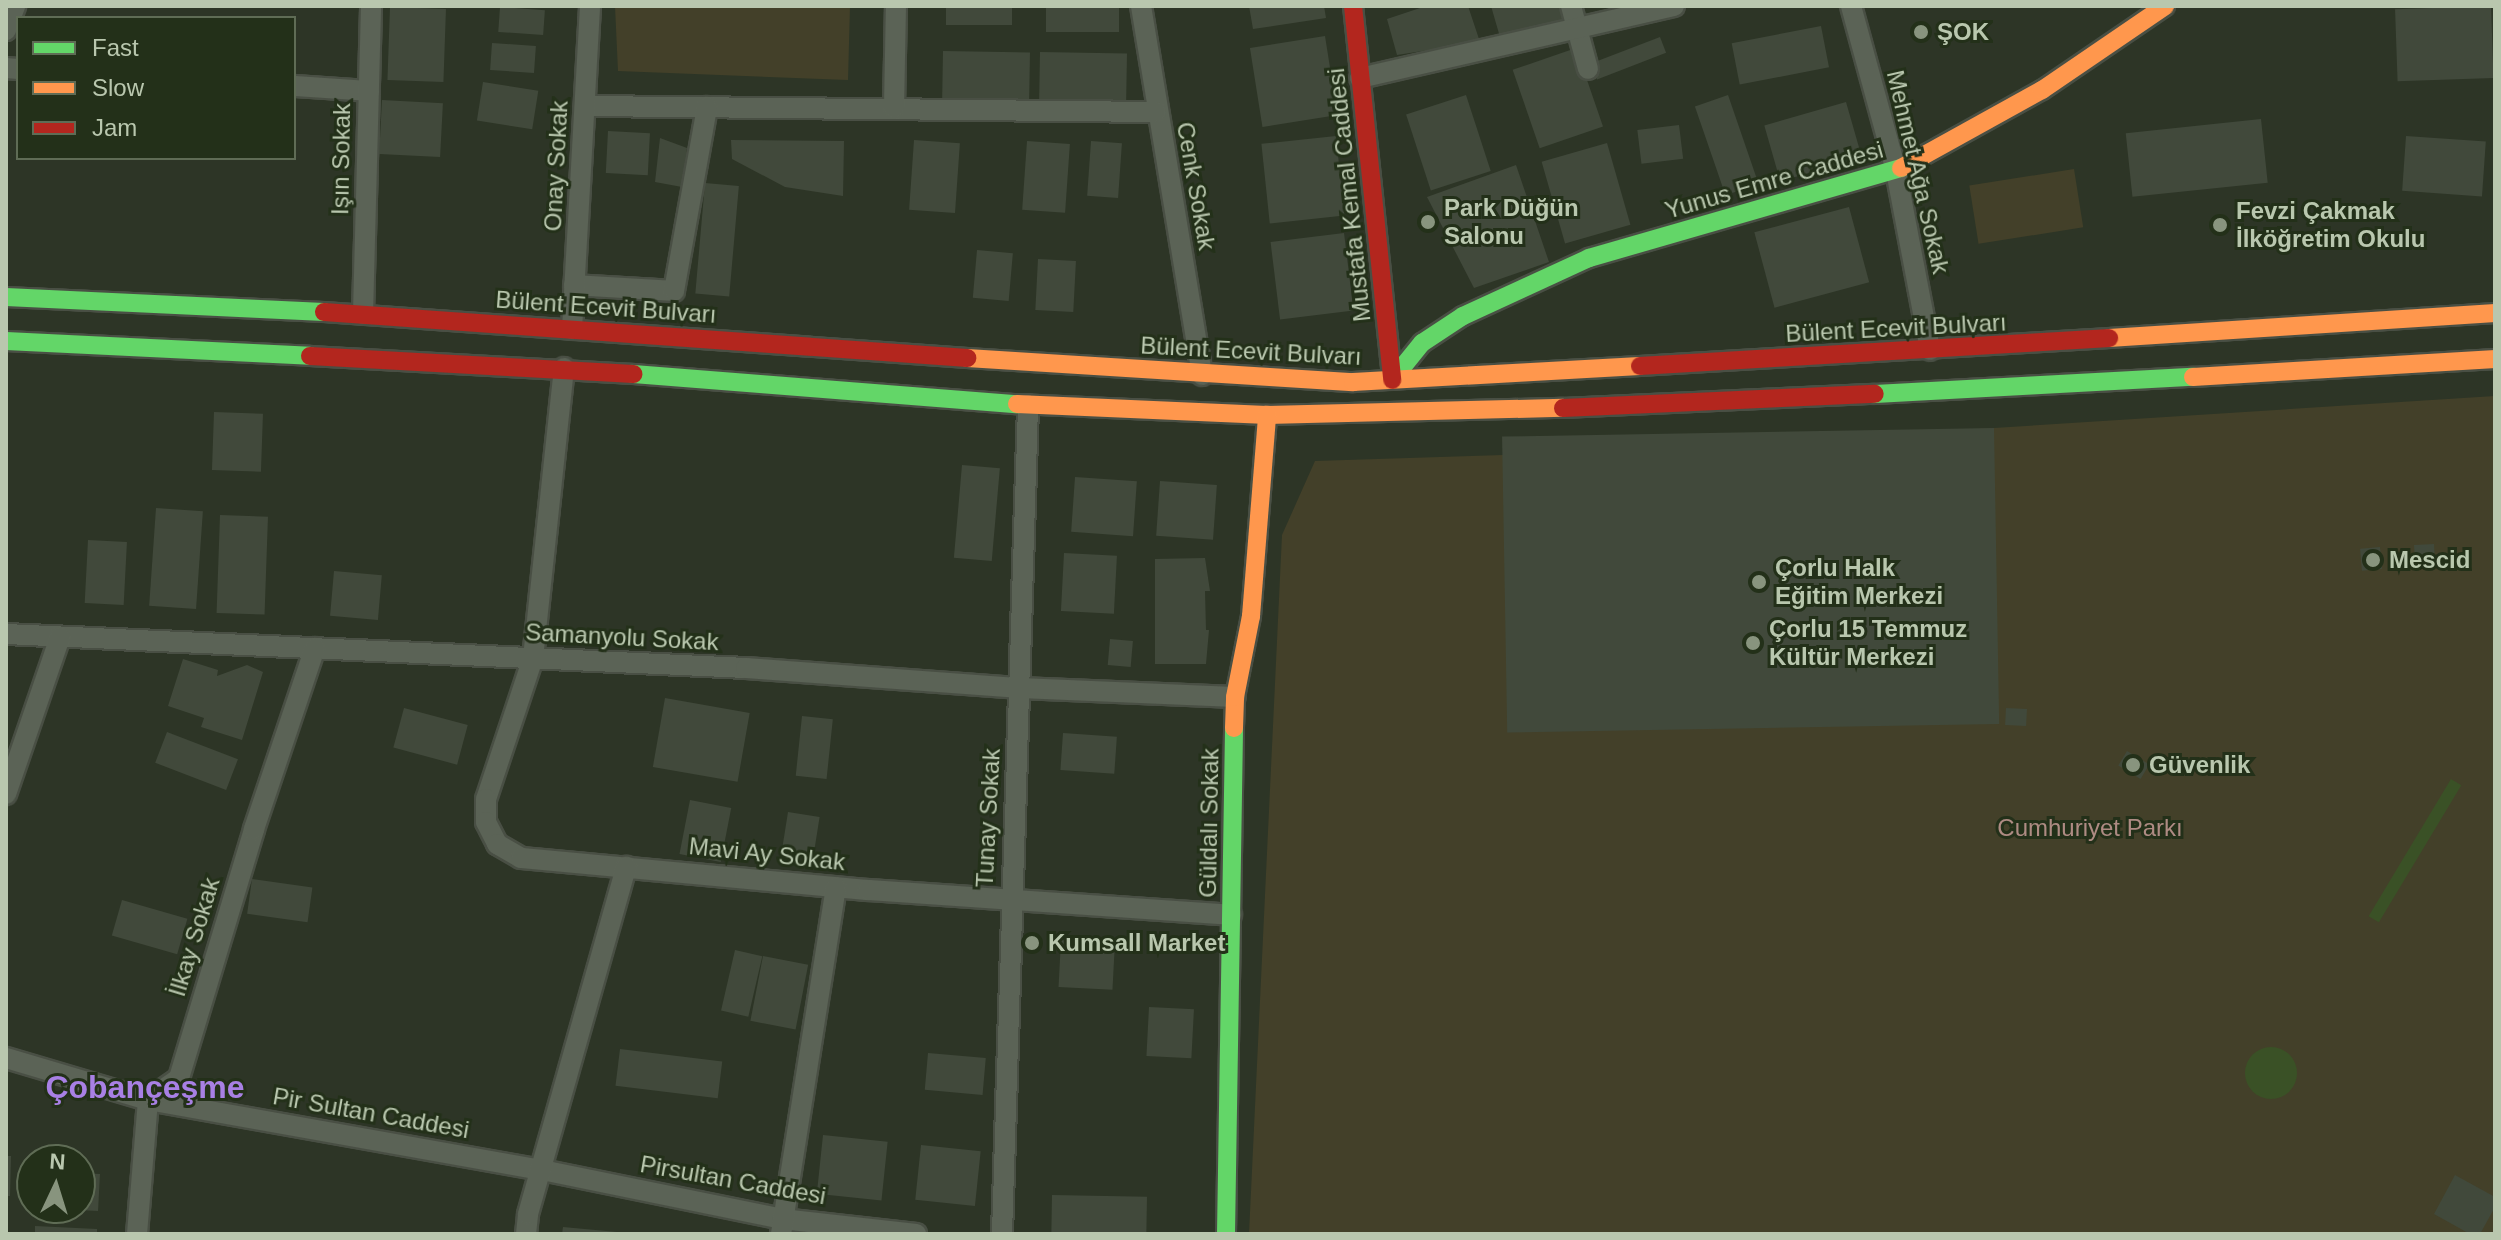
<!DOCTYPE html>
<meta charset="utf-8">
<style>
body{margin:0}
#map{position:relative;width:2501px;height:1240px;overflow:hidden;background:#2d3526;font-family:Helvetica,sans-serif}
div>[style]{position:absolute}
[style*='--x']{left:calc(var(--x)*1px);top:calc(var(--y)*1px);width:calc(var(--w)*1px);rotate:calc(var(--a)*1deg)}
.green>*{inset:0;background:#434029;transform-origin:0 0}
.water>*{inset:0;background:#3a5126;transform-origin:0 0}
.round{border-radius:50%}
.building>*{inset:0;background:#41493b;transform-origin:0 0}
.roads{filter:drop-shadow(2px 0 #494f44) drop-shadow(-2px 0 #494f44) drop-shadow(0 2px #494f44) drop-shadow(0 -2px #494f44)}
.street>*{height:20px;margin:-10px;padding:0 10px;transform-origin:10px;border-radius:10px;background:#5b6356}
.fast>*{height:18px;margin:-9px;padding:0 9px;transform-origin:9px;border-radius:9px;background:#63d668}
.slow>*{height:18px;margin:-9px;padding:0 9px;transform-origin:9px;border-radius:9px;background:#ff974d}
.jam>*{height:18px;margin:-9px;padding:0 9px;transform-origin:9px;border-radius:9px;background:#b3261e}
.dots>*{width:22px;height:22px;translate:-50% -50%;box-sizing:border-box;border:4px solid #233019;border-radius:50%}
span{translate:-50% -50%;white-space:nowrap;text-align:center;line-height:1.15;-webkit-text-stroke:6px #233019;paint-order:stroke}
.poi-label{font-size:24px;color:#b9c7ae;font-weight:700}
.left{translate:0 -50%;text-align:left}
.street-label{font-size:24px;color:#b9c7ae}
.park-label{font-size:24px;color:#ae8b83}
.district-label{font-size:32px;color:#a880e4;font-weight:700}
.frame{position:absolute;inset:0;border:8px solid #b9c7ae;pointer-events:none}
.legend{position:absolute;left:16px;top:16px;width:280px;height:144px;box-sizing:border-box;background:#233019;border:2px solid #5f6c55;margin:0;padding:10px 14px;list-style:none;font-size:24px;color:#b9c7ae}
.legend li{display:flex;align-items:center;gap:16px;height:40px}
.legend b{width:40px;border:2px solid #5f6c55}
.north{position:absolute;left:16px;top:1144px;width:80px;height:80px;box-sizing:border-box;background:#233019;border:2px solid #5f6c55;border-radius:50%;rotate:4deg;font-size:22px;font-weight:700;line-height:32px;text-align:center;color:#b9c7ae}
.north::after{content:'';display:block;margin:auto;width:28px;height:36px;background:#88947e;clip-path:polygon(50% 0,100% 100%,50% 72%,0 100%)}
</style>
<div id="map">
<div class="green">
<i style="clip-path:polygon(615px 6px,850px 6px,848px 80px,618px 71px)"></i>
<i style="left:2074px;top:169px;width:59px;height:106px;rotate:81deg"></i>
<i style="clip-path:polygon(2495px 396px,2495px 1234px,1249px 1234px,1282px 535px,1315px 461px,1503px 455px,1994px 428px)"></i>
</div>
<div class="water">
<i style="left:2451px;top:779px;width:12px;height:160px;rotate:31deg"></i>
<i class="round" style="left:2245px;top:1047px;width:52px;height:52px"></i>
</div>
<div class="building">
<i style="left:946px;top:6px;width:66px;height:19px"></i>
<i style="left:1046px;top:6px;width:73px;height:26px"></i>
<i style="clip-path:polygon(1249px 6px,1324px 6px,1326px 18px,1253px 29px)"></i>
<i style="clip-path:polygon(1426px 6px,1468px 6px,1480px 42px,1397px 55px,1387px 19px)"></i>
<i style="clip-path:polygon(1491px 6px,1564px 6px,1570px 25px,1502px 44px)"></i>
<i style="left:2491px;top:6px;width:72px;height:96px;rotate:88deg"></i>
<i style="left:390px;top:7px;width:56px;height:73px;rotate:2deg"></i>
<i style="left:500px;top:7px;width:45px;height:25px;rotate:4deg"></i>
<i style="left:1821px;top:26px;width:42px;height:91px;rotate:79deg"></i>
<i style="left:1325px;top:36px;width:80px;height:76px;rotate:81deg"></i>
<i style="left:1660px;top:37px;width:17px;height:74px;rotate:69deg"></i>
<i style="left:492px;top:43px;width:44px;height:27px;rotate:4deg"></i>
<i style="left:1576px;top:48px;width:83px;height:67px;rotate:71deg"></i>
<i style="left:943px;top:51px;width:87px;height:47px;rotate:1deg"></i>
<i style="left:1040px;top:52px;width:87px;height:47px;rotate:1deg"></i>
<i style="left:483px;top:82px;width:56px;height:39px;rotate:9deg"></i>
<i style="left:1466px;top:95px;width:80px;height:63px;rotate:72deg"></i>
<i style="left:1728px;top:95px;width:94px;height:35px;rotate:71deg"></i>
<i style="left:382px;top:100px;width:61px;height:54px;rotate:3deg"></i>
<i style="left:1846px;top:102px;width:58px;height:85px;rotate:74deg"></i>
<i style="left:2261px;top:119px;width:64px;height:136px;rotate:84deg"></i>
<i style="left:1679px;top:125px;width:34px;height:42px;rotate:83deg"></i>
<i style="left:608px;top:131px;width:42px;height:42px;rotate:3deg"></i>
<i style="left:1336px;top:136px;width:80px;height:75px;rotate:84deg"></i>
<i style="left:2406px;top:136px;width:80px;height:55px;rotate:4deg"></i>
<i style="clip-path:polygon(660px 138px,687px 148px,682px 187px,655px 182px)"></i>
<i style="clip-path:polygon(731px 140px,844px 141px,843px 196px,785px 187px,732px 159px)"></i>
<i style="left:914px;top:140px;width:46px;height:70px;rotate:4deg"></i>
<i style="left:1027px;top:141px;width:43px;height:69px;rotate:4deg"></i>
<i style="left:1091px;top:141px;width:31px;height:55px;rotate:4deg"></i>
<i style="left:1607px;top:143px;width:85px;height:68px;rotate:74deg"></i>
<i style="clip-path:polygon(1516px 165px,1549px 262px,1474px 288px,1427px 197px)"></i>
<i style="left:705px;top:183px;width:34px;height:111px;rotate:5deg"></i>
<i style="left:1849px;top:207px;width:78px;height:98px;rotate:75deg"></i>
<i style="left:1344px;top:233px;width:78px;height:74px;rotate:83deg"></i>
<i style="left:977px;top:250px;width:36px;height:48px;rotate:5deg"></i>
<i style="left:1038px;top:259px;width:38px;height:51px;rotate:3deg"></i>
<i style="left:214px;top:412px;width:49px;height:58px;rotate:2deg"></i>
<i style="left:1994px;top:428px;width:296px;height:492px;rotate:89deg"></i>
<i style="left:962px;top:465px;width:38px;height:93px;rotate:5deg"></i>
<i style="left:1075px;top:477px;width:62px;height:55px;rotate:4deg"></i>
<i style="left:1160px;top:481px;width:57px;height:55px;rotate:4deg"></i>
<i style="left:156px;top:508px;width:47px;height:98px;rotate:4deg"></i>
<i style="left:220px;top:515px;width:48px;height:98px;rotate:2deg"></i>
<i style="left:88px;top:540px;width:39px;height:63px;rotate:3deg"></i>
<i style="left:2434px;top:544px;width:22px;height:20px;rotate:87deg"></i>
<i style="left:2380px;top:547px;width:22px;height:20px;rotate:85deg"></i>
<i style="left:1064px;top:553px;width:53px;height:58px;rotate:3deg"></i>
<i style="clip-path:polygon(1205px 558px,1210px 591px,1205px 591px,1206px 630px,1209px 630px,1206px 664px,1155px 664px,1155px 559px)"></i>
<i style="left:334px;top:571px;width:48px;height:45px;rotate:5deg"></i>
<i style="left:1110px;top:639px;width:23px;height:26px;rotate:5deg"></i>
<i style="clip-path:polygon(183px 659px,218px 670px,217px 676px,247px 665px,263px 672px,242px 740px,201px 727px,204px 718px,168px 706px)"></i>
<i style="left:665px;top:698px;width:86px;height:70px;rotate:10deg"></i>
<i style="left:404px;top:708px;width:66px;height:41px;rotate:15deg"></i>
<i style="left:2006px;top:708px;width:21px;height:17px;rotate:3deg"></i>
<i style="left:802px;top:716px;width:31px;height:60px;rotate:6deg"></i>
<i style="left:167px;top:732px;width:76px;height:33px;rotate:21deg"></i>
<i style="left:1063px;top:733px;width:54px;height:37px;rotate:4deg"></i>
<i style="left:2127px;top:751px;width:26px;height:17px;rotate:31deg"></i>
<i style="left:690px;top:800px;width:42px;height:55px;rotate:11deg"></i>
<i style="left:788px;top:812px;width:32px;height:38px;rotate:9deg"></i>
<i style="left:252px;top:879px;width:61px;height:35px;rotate:8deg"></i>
<i style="left:122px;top:900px;width:68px;height:37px;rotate:16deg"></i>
<i style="left:1061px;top:940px;width:54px;height:47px;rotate:3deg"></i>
<i style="left:735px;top:950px;width:28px;height:62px;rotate:13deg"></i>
<i style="left:763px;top:956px;width:46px;height:66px;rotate:11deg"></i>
<i style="left:1149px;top:1007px;width:45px;height:49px;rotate:3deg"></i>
<i style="left:620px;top:1049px;width:103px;height:37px;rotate:7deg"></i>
<i style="left:928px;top:1053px;width:58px;height:37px;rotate:5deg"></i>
<i style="left:823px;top:1135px;width:65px;height:59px;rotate:6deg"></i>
<i style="left:921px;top:1145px;width:60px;height:55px;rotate:6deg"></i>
<i style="clip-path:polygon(6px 1156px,11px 1156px,10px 1196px,6px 1196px)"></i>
<i style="left:80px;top:1173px;width:20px;height:37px;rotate:3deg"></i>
<i style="clip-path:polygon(2455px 1175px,2495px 1197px,2495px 1207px,2480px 1234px,2470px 1234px,2434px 1214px)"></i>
<i style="left:1052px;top:1195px;width:95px;height:39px;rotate:1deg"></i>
<i style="clip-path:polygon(35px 1226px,97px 1229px,97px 1234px,35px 1234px)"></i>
<i style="clip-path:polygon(563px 1227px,617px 1232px,617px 1234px,562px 1234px)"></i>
</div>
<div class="roads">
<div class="street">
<i style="--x:1141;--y:6;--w:374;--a:80.6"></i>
<i style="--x:1571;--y:6;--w:65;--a:74.9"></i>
<i style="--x:1851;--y:6;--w:171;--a:74.7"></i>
<i style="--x:1896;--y:171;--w:182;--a:79.2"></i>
<i style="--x:6;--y:30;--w:26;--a:-69"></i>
<i style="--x:6;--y:68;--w:12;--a:5"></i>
<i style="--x:1360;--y:78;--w:322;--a:-12.9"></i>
<i style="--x:294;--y:86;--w:75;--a:3.8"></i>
<i style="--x:585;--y:106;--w:571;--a:0.6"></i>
<i style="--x:894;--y:108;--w:102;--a:-88.9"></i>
<i style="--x:574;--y:285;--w:100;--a:3.4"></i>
<i style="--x:674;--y:291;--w:187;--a:-79.8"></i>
<i style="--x:363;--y:314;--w:308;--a:-88.5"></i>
<i style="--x:572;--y:329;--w:324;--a:-86.8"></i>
<i style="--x:564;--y:368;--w:292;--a:96.1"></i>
<i style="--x:533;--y:658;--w:149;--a:108.4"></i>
<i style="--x:486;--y:799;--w:23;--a:90"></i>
<i style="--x:486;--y:822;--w:25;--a:63"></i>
<i style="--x:497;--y:844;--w:28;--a:30"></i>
<i style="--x:521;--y:858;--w:348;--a:5.3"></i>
<i style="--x:868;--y:890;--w:364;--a:3.9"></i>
<i style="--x:6;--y:634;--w:741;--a:2.63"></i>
<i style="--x:746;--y:668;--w:275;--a:4.2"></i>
<i style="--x:1020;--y:688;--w:215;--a:2.4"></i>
<i style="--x:6;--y:794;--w:166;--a:-71"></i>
<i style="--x:6;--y:1058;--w:148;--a:16.5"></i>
<i style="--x:148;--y:1100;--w:400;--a:10.1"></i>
<i style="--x:542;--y:1170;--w:245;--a:11.5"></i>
<i style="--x:782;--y:1219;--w:135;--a:6.4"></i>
<i style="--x:137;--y:1234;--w:134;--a:-85.3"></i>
<i style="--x:148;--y:1100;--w:38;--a:-35"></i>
<i style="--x:179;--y:1078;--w:260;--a:-73.2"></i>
<i style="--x:254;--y:829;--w:191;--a:-71.4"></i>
<i style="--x:526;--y:1234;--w:20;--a:-84"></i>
<i style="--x:528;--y:1214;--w:361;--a:-74.2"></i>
<i style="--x:781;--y:1234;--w:351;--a:-81"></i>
<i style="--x:1002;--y:1234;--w:829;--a:-88.2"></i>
</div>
<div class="fast">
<i style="--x:6;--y:297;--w:318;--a:2.7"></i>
<i style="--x:6;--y:341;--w:304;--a:2.8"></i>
<i style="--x:633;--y:374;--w:385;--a:4.5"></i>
<i style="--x:1392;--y:380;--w:48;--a:-51"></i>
<i style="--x:1422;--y:343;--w:49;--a:-33.4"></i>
<i style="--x:1463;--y:316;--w:139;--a:-24.7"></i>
<i style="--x:1589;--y:258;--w:325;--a:-16.1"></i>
<i style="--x:1875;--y:394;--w:318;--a:-3.1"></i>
<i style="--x:1226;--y:1234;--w:506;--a:-89.09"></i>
</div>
<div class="slow">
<i style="--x:1901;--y:168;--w:161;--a:-29"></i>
<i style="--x:2042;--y:90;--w:149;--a:-34.3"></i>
<i style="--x:2109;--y:338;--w:387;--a:-3.7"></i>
<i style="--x:967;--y:358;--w:387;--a:3.6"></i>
<i style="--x:1353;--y:382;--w:287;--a:-3.2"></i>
<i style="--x:2193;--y:377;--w:303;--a:-3.4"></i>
<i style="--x:1017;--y:404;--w:250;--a:2.5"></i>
<i style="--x:1267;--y:415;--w:296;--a:-1.4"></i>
<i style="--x:1234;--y:728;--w:31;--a:-88"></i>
<i style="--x:1235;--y:697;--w:83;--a:-78.8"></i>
<i style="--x:1251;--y:616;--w:202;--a:-85.4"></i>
</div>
<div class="jam">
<i style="--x:1353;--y:6;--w:376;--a:84"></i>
<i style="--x:324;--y:312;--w:645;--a:4.09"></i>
<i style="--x:310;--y:356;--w:324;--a:3.2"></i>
<i style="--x:1640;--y:366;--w:470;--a:-3.4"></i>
<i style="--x:1563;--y:408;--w:312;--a:-2.6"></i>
</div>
</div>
<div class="dots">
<i style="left:1921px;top:32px;background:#88947e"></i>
<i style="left:1428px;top:222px;background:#88947e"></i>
<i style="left:2220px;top:225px;background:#88947e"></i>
<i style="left:2373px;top:560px;background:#88947e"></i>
<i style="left:1759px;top:582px;background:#88947e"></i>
<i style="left:1753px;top:643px;background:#88947e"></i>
<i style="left:2133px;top:765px;background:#88947e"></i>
<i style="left:1032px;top:943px;background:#88947e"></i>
</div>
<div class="poi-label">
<span class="left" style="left:1937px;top:32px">ŞOK</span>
<span class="left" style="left:1444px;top:222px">Park Düğün<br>Salonu</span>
<span class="left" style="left:2236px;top:225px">Fevzi Çakmak<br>İlköğretim Okulu</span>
<span class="left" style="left:2389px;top:560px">Mescid</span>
<span class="left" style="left:1775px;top:582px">Çorlu Halk<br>Eğitim Merkezi</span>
<span class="left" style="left:1769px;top:643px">Çorlu 15 Temmuz<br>Kültür Merkezi</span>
<span class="left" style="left:2149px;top:765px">Güvenlik</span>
<span class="left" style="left:1048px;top:943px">Kumsall Market</span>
</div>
<div class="street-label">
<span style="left:341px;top:159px;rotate:-89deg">Işın Sokak</span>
<span style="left:556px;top:166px;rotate:-87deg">Onay Sokak</span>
<span style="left:1918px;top:172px;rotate:77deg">Mehmet Ağa Sokak</span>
<span style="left:1774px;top:180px;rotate:-16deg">Yunus Emre Caddesi</span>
<span style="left:1196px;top:186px;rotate:80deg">Cenk Sokak</span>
<span style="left:1349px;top:195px;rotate:-96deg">Mustafa Kemal Caddesi</span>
<span style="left:606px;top:307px;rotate:4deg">Bülent Ecevit Bulvarı</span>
<span style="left:1896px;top:328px;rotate:-3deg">Bülent Ecevit Bulvarı</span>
<span style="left:1251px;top:351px;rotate:3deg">Bülent Ecevit Bulvarı</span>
<span style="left:622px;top:637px;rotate:3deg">Samanyolu Sokak</span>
<span style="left:988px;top:818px;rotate:-87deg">Tunay Sokak</span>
<span style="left:1209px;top:823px;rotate:-89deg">Güldalı Sokak</span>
<span style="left:767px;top:854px;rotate:6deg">Mavi Ay Sokak</span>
<span style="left:194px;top:937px;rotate:-73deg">İlkay Sokak</span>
<span style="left:371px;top:1113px;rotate:10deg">Pir Sultan Caddesi</span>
<span style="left:733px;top:1180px;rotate:10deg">Pirsultan Caddesi</span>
</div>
<div class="park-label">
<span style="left:2090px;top:828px">Cumhuriyet Parkı</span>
</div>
<div class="district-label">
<span style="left:145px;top:1087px">Çobançeşme</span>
</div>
<div class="frame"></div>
<ul class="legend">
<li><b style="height:10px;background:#63d668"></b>Fast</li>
<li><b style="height:10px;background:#ff974d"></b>Slow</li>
<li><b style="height:10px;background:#b3261e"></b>Jam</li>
</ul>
<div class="north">N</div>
</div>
